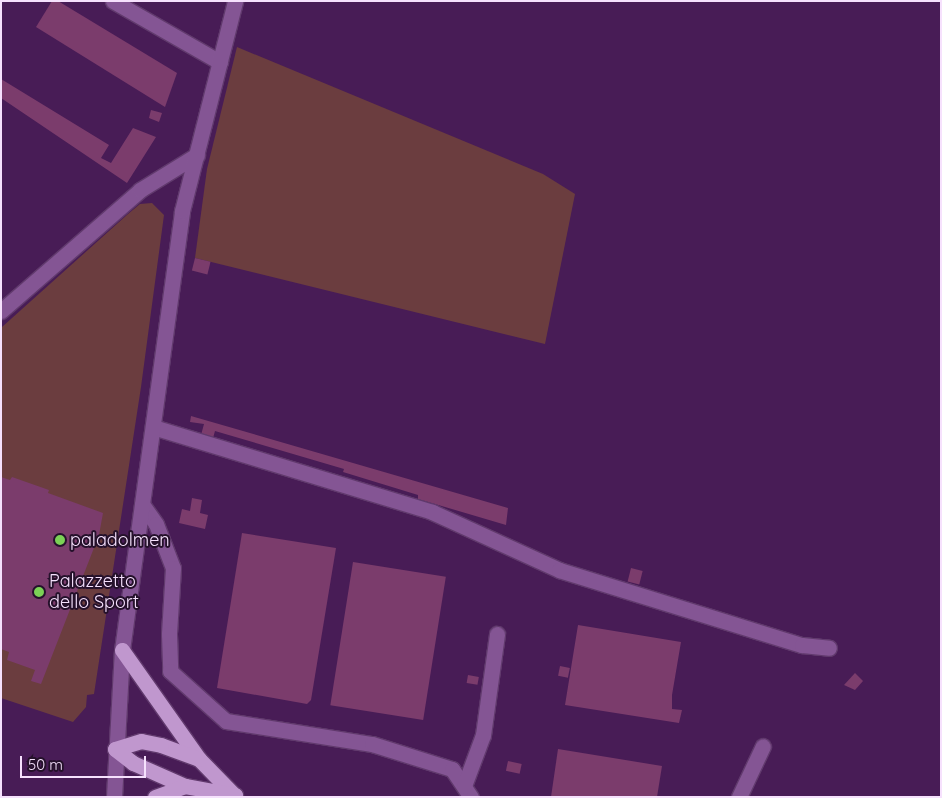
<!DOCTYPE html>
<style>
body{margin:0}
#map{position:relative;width:942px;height:798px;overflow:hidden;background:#481c56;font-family:Quicksand,sans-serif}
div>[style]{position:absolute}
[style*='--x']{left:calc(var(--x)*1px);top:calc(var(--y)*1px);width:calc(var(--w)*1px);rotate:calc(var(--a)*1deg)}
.green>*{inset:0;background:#6b3d3f}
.building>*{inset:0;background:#7b3c6c;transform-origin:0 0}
.roads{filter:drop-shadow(1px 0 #613a6d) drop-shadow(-1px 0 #613a6d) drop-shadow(0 1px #613a6d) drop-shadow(0 -1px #613a6d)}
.minor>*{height:15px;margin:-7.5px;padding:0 7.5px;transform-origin:7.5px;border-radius:7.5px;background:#845594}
.highway>*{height:15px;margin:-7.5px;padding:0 7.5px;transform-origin:7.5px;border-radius:7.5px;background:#c097ce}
.dots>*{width:14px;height:14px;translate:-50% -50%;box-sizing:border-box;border:2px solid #25112b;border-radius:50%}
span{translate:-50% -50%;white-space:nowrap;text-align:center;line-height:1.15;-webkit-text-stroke:4px #25112b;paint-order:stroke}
.poi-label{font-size:18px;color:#f6e1fd}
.left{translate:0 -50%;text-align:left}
.frame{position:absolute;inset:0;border:2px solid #f6e1fd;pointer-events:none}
.scale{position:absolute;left:20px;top:756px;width:126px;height:22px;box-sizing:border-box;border:2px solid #f6e1fd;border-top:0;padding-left:6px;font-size:15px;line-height:18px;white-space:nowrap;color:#f6e1fd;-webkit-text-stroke:4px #25112b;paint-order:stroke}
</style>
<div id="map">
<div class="green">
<i style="clip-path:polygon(237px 47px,543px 174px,575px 194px,545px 344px,195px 258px,207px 169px)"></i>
<i style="clip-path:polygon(152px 203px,164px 215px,141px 387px,94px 694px,87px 695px,86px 707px,73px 722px,1px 698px,2px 327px,128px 214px,140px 204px)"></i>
</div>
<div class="building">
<i style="clip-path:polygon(52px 1px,58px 1px,177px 73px,165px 107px,36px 27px)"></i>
<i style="clip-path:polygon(1px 79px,109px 145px,101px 158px,111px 163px,133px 128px,156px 137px,127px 183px,1px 98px)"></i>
<i style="clip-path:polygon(151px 110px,162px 113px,159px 122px,149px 118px)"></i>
<i style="left:195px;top:258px;width:16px;height:13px;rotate:14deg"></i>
<i style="clip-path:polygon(191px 416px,508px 508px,506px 525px,418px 499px,418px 495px,343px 472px,344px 469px,215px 431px,213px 438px,201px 435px,204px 424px,190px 422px)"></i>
<i style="clip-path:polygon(1px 477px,10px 480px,12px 477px,49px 490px,48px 493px,103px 513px,99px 535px,41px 684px,31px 681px,35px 670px,7px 660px,9px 652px,1px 649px)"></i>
<i style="clip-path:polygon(192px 498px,202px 500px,200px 513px,208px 515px,205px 529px,179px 523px,182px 509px,190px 511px)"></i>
<i style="clip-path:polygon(242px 533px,336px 548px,311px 700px,307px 704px,217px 688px)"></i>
<i style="left:353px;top:562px;width:94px;height:145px;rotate:9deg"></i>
<i style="left:631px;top:568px;width:12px;height:14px;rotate:14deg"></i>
<i style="clip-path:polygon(578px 625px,681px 642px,672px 695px,672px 709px,682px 710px,679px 723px,565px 705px)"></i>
<i style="left:560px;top:666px;width:10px;height:10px;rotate:11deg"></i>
<i style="clip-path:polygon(855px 673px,863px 681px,855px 690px,844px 685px)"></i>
<i style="left:468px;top:675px;width:11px;height:8px;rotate:10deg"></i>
<i style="clip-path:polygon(558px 749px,662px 766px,657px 797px,551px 797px)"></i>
<i style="left:508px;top:761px;width:14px;height:10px;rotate:12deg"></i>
</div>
<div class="roads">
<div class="minor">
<i style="--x:113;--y:1;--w:123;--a:29.7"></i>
<i style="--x:1;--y:311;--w:184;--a:-41"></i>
<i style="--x:140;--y:190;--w:67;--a:-31.6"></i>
<i style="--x:153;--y:427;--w:292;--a:16.9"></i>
<i style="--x:432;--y:512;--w:140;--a:24.5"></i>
<i style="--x:559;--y:570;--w:254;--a:17.2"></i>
<i style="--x:802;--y:645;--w:27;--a:6"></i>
<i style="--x:142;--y:504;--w:24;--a:55"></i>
<i style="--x:156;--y:524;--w:47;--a:68.9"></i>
<i style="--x:173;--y:568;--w:66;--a:93.5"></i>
<i style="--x:169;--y:634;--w:37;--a:88"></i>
<i style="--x:170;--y:671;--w:75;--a:41.8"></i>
<i style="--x:226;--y:721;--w:148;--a:9"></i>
<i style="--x:372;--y:744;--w:84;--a:17.4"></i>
<i style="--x:452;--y:769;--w:34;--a:56"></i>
<i style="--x:464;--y:786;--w:54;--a:-69.6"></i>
<i style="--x:483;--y:735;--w:102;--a:-82.1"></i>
<i style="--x:114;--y:797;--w:147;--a:-86.9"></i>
<i style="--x:122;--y:650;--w:443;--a:-82.2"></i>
<i style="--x:182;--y:211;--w:217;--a:-75.8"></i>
<i style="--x:739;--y:797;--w:56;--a:-64.8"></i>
</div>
<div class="highway">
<i style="--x:122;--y:650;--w:133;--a:54.8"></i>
<i style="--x:199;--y:759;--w:50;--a:45.8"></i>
<i style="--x:199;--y:759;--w:40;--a:-159.8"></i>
<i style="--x:161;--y:745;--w:20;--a:-169"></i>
<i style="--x:141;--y:741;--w:27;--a:163"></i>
<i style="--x:115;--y:749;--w:23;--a:38"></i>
<i style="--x:133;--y:763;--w:57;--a:23.9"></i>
<i style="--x:185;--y:786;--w:51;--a:10.2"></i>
<i style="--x:155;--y:797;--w:32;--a:-20"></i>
</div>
</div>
<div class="dots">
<i style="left:60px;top:540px;background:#7bd156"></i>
<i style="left:39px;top:592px;background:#7bd156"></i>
</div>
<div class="poi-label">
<span class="left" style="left:70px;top:540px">paladolmen</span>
<span class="left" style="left:49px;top:592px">Palazzetto<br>dello Sport</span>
</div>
<div class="frame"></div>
<div class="scale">50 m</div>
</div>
